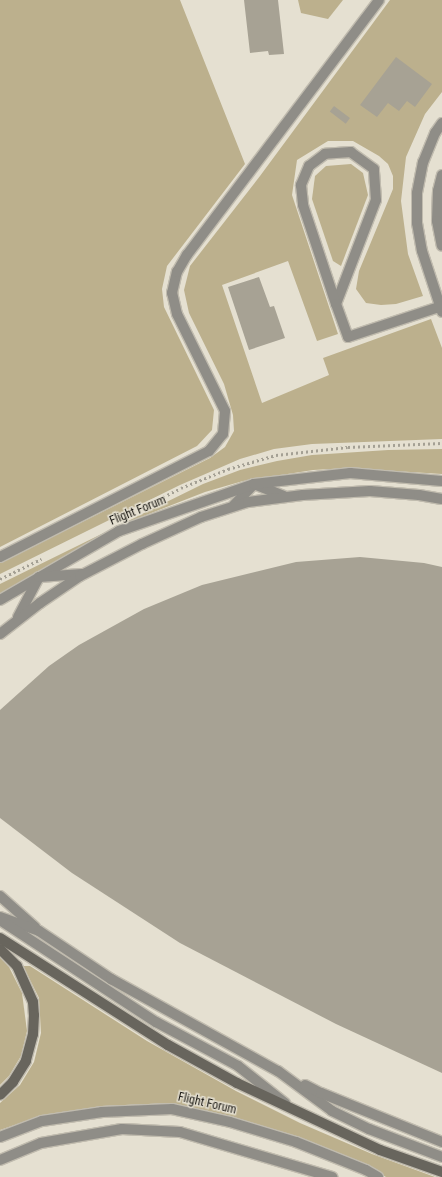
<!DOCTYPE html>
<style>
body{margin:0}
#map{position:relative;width:442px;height:1177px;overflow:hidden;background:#e5e0d1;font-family:"Roboto Condensed",sans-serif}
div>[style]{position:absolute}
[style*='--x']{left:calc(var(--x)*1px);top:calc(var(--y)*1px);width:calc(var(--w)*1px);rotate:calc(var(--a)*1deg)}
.green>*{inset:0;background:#bcb08d}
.building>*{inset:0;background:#a7a294;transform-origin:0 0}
.path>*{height:2.5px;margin-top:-1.25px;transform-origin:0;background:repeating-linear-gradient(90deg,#a4a094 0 2px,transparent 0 5px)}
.roads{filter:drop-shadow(1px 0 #c0bbae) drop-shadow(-1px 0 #c0bbae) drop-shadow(0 1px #c0bbae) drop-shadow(0 -1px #c0bbae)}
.service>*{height:10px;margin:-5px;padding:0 5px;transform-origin:5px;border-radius:5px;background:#8f8d87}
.minor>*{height:10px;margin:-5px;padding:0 5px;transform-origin:5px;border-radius:5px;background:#8f8d87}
.secondary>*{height:10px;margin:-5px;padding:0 5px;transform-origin:5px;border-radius:5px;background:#68655d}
span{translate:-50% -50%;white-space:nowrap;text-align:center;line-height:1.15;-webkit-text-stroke:3px #e5e0d1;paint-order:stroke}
.street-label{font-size:12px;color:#16140f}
</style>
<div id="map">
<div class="green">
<i style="clip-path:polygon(0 0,180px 0,245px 164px,167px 266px,162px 289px,164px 307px,214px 410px,212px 430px,197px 446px,0 547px)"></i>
<i style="clip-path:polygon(298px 0,343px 0,328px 19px,301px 13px)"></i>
<i style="clip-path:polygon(390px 0,442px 0,442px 92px,425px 114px,406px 157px,401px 201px,408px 254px,423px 296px,396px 304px,381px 305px,366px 303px,356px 289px,359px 271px,393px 189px,393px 176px,388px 164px,379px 156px,353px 141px,328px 141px,297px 160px,292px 195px,338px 334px,317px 341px,288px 261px,222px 285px,262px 403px,329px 375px,323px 358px,431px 319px,442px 348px,442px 439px,312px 444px,274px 449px,240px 459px,180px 485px,0 574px,0 563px,210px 458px,225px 447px,234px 431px,233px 415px,224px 384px,189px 313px,184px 290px,190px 266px,260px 176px)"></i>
<i style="clip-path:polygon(351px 164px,363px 173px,368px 195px,341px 266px,333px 261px,312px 199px,315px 176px,326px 166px)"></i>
<i style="clip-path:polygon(442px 449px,442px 474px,348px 468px,313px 470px,243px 481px,205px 492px,118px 526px,0 595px,0 584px,203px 484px,240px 470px,277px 461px,312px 455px,388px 450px)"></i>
<i style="clip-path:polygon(0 957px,9px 967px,22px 993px,27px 1031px,21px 1056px,9px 1076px,0 1085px)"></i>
<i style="clip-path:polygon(23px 966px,30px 966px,147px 1041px,236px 1091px,300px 1123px,372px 1154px,435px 1177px,386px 1177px,368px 1166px,297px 1138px,231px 1116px,172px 1103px,102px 1106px,41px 1116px,0 1130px,0 1103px,20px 1085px,34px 1062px,41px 1033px,39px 998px)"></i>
</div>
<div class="building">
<i style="clip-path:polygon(244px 0,278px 0,284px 54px,269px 55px,268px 51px,250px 53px)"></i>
<i style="clip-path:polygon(396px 57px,432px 84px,415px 107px,407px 101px,399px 111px,388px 103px,377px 117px,360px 105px)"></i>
<i style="left:334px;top:106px;width:20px;height:7px;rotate:37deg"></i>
<i style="clip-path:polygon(259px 277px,270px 307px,274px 306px,285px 338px,249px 350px,228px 287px)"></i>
<i style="clip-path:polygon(360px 557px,424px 563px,442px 567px,442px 1073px,336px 1024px,180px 943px,72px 873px,0 818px,0 710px,49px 666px,79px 645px,144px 609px,202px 585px,296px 562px)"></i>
</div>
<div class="path">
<i style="--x:145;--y:506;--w:40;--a:-26.6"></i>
<i style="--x:181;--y:488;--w:51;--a:-22"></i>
<i style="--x:228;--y:469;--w:50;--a:-16.3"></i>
<i style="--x:276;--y:455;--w:72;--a:-6.3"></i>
<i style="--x:348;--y:447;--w:94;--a:-2.4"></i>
<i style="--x:0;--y:579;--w:46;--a:-26"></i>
</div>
<div class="roads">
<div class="service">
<i style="--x:442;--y:123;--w:12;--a:125"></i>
<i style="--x:435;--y:133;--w:31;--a:112"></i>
<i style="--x:423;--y:162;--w:32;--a:101"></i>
<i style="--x:417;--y:193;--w:30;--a:90"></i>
<i style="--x:417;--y:223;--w:28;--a:80"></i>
<i style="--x:422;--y:251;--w:64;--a:71.8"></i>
<i style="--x:442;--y:175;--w:16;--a:104"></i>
<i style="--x:438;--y:191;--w:30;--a:92"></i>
<i style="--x:437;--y:221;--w:25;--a:79"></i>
<i style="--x:336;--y:304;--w:111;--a:-69"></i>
<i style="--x:376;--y:200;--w:31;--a:-94"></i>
<i style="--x:374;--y:169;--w:29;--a:-144"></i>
<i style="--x:351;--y:152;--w:26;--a:176"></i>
<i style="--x:325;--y:154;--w:20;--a:143"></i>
<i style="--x:309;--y:166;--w:21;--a:113"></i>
<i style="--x:301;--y:185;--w:20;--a:84"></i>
<i style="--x:303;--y:205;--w:104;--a:71.6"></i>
<i style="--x:336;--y:304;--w:35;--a:70"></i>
<i style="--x:348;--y:337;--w:99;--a:-18.3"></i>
<i style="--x:0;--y:557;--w:234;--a:-26.9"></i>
<i style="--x:209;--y:451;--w:22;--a:-51"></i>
<i style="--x:223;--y:434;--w:23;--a:-85"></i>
<i style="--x:225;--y:411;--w:108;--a:-116.3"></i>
<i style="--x:177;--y:314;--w:22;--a:-103"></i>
<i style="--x:172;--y:293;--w:22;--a:-77"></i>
<i style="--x:177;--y:272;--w:20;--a:-60"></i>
<i style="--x:187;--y:255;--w:319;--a:-53"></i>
<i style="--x:0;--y:1160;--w:44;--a:-22.5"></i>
<i style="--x:41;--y:1143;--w:82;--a:-9.8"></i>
<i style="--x:122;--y:1129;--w:58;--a:3"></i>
<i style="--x:180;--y:1132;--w:159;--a:16.5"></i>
</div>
<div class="minor">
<i style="--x:234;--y:505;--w:29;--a:-46"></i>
<i style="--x:254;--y:484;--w:32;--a:22"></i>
<i style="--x:0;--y:600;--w:138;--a:-30.1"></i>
<i style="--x:119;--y:531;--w:143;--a:-19.2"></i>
<i style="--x:254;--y:484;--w:97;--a:-6.5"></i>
<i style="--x:350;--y:473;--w:92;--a:5"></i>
<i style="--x:18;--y:617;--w:45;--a:-62.3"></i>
<i style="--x:39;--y:577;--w:43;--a:-4"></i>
<i style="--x:0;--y:634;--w:51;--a:-37.8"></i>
<i style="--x:40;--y:603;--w:48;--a:-34"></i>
<i style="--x:80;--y:576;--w:70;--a:-27.3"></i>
<i style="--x:142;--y:544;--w:65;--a:-24.6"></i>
<i style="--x:201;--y:517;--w:49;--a:-17.7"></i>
<i style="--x:248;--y:502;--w:55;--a:-7.3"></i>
<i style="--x:303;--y:495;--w:67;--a:-3.4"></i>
<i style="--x:370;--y:491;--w:49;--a:4.7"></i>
<i style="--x:419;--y:495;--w:23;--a:10"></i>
<i style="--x:0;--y:896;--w:47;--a:41.5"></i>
<i style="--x:0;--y:917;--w:41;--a:19.7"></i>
<i style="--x:39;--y:931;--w:87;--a:33.7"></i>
<i style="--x:111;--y:979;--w:191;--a:28.9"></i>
<i style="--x:278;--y:1071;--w:67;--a:36.5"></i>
<i style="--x:332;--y:1111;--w:41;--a:25.9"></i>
<i style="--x:369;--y:1129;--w:78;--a:21"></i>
<i style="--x:3;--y:922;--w:183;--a:33.2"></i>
<i style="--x:156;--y:1022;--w:93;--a:28.2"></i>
<i style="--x:238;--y:1066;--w:60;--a:38.2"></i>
<i style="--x:305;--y:1085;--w:18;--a:27"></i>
<i style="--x:321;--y:1093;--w:131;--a:22"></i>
<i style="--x:0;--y:1137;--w:45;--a:-20.9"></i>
<i style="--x:42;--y:1121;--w:61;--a:-8.5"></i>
<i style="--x:102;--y:1112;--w:70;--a:-2.5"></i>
<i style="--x:172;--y:1109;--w:59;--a:12.6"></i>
<i style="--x:230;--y:1122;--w:69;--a:16.9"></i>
<i style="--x:296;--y:1142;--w:75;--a:21.8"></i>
<i style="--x:366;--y:1170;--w:14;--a:30"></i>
</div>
<div class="secondary">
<i style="--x:0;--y:938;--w:199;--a:32.5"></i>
<i style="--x:168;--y:1045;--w:79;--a:28.8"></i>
<i style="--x:237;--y:1083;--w:158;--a:25.1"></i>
<i style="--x:380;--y:1150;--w:66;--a:19.5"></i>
<i style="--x:0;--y:949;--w:24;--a:45"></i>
<i style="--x:17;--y:966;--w:39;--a:66"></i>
<i style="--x:33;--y:1002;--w:13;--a:86"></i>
<i style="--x:34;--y:1015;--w:19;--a:93"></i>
<i style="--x:33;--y:1034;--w:28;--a:105"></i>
<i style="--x:26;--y:1061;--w:25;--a:122"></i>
<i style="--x:13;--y:1082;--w:18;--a:135"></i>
</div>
</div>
<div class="street-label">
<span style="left:138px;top:511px;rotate:-22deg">Flight Forum</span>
<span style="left:207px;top:1104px;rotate:13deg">Flight Forum</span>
</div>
</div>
